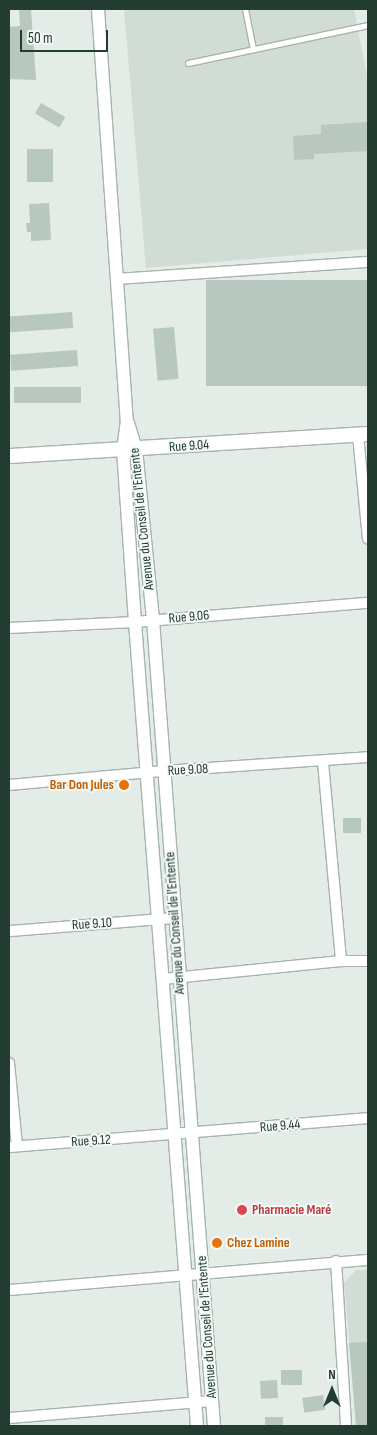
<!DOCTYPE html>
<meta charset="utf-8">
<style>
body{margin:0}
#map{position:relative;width:377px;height:1435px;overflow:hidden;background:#e3ece7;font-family:"Sofia Sans Condensed",sans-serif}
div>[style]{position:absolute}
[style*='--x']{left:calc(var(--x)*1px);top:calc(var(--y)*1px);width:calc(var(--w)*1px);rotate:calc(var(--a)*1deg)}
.built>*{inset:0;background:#d1dcd5}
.building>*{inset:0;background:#b8c7bf;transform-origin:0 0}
.roads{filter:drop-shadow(1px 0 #a6b4ad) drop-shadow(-1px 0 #a6b4ad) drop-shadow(0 1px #a6b4ad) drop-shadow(0 -1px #a6b4ad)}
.service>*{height:5px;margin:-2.5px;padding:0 2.5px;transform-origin:2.5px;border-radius:2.5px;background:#fff}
.minor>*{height:10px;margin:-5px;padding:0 5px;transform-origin:5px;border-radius:5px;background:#fff}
.tertiary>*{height:12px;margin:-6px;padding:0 6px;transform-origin:6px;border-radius:6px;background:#fff}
.secondary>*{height:14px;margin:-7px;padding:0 7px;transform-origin:7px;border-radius:7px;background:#fff}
.dots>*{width:14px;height:14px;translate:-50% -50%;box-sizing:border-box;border:2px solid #f3f9f5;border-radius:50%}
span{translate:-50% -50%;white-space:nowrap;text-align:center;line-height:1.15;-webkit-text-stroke:4px #f3f9f5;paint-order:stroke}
.street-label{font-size:14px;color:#233d33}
.food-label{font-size:14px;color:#c56008;font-weight:700}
.right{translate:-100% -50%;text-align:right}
.left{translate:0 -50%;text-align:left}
.health-label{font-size:14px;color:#be3a42;font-weight:700}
.frame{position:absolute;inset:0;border:10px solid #233d33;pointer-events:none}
.north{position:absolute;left:307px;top:1365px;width:50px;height:50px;-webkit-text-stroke:4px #f3f9f5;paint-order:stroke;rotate:0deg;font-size:14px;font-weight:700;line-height:20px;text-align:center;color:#233d33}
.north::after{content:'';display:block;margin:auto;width:18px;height:22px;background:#233d33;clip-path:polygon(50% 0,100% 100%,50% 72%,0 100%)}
.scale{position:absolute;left:20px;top:30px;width:88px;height:22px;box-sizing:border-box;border:2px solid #233d33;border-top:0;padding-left:6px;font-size:15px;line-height:18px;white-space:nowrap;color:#233d33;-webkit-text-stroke:4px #f3f9f5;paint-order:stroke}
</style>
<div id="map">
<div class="built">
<i style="clip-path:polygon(124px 9px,354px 9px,368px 81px,368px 249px,146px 268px)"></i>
<i style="clip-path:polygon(356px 1270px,368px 1270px,368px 1426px,357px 1426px,344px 1283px)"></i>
</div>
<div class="building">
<i style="clip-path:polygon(19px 9px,31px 9px,36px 80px,9px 79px,9px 27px,20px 26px)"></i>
<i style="left:41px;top:103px;width:28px;height:12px;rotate:30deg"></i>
<i style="clip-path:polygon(368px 122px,368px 151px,314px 154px,314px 159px,294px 160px,293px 136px,321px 134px,321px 125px)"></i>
<i style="left:27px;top:149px;width:26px;height:33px"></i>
<i style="clip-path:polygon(49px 203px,51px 240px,31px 241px,31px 232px,27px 232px,26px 223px,30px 223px,29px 204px)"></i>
<i style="left:368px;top:280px;width:106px;height:162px;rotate:90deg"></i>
<i style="left:72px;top:312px;width:16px;height:63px;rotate:86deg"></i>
<i style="left:174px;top:327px;width:52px;height:21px;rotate:85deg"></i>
<i style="left:77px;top:350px;width:16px;height:67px;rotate:86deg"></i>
<i style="left:81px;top:387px;width:16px;height:67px;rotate:90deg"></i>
<i style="left:343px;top:818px;width:18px;height:15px"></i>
<i style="clip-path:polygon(368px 1342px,368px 1426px,356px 1426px,349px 1343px)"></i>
<i style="left:302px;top:1370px;width:15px;height:21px;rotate:90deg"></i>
<i style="left:277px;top:1380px;width:18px;height:17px;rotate:87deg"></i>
<i style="left:323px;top:1395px;width:15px;height:21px;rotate:82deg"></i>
<i style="left:265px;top:1417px;width:18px;height:9px"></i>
</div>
<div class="roads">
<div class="service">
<i style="--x:245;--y:9;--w:41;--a:78.7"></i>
<i style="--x:188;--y:63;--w:184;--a:-11.9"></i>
</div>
<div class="minor">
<i style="--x:118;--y:279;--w:251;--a:-3.9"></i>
<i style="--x:358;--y:435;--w:104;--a:84.5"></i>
<i style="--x:9;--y:628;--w:126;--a:-2.7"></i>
<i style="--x:135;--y:622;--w:234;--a:-4.7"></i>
<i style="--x:323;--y:762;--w:200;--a:84.8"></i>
<i style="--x:9;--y:785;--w:156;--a:-5.2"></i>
<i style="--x:164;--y:771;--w:204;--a:-3.9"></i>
<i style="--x:9;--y:931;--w:167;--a:-4.5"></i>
<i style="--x:163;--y:979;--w:179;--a:-5.8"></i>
<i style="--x:341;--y:961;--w:27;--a:0"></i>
<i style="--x:9;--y:1063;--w:83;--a:84.5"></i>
<i style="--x:9;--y:1147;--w:360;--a:-4.6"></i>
<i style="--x:336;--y:1261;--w:165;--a:86.5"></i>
<i style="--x:9;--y:1290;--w:360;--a:-4.8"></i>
<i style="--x:9;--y:1418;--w:204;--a:-4.8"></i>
</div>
<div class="tertiary">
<i style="--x:98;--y:9;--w:413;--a:86"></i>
<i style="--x:127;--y:421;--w:29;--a:98"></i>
<i style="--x:123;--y:450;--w:172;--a:86"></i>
<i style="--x:135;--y:622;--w:806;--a:85.59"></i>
<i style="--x:128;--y:423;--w:27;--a:73"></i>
<i style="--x:136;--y:449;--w:172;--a:84.3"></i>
<i style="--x:153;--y:620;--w:808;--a:85.67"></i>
</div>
<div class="secondary">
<i style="--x:9;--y:456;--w:360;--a:-3.5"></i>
</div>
</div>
<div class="dots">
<i style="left:124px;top:785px;background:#e8710a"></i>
<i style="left:242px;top:1210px;background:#e0444e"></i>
<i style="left:217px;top:1243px;background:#e8710a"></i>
</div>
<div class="street-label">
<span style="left:189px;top:446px;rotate:-4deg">Rue 9.04</span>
<span style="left:142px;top:519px;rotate:-96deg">Avenue du Conseil de l'Entente</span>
<span style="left:189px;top:617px;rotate:-5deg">Rue 9.06</span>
<span style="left:188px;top:770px;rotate:-3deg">Rue 9.08</span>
<span style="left:175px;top:923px;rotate:-94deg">Avenue du Conseil de l'Entente</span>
<span style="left:92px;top:924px;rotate:-4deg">Rue 9.10</span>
<span style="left:280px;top:1126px;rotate:-5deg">Rue 9.44</span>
<span style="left:91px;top:1141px;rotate:-4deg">Rue 9.12</span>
<span style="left:207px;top:1327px;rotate:-94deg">Avenue du Conseil de l'Entente</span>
</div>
<div class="food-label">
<span class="right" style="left:114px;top:785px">Bar Don Jules</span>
<span class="left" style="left:227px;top:1243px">Chez Lamine</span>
</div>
<div class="health-label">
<span class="left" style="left:252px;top:1210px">Pharmacie Maré</span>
</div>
<div class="frame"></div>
<div class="north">N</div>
<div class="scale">50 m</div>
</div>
